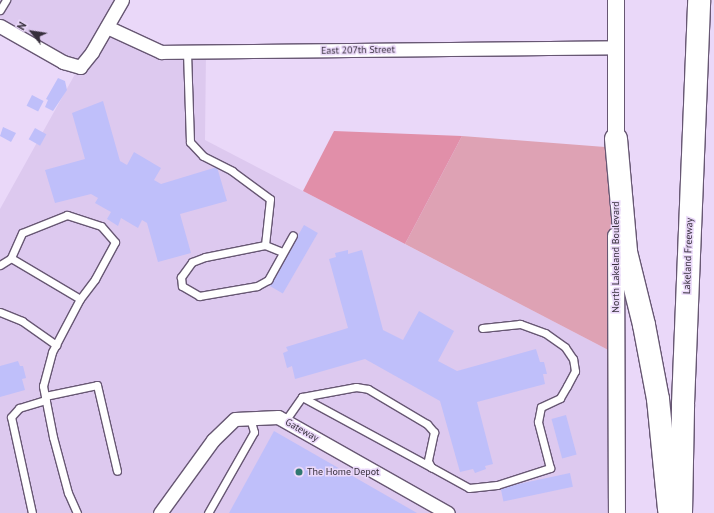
<!DOCTYPE html>
<style>
body{margin:0}
#map{position:relative;width:714px;height:513px;overflow:hidden;background:#ead8f9;font-family:"PT Sans",sans-serif}
div>[style]{position:absolute}
[style*='--x']{left:calc(var(--x)*1px);top:calc(var(--y)*1px);width:calc(var(--w)*1px);rotate:calc(var(--a)*1deg)}
.built>*{inset:0;background:#ddc9ef}
.green>*{inset:0;background:#dea2b4}
.forest>*{inset:0;background:#e18fa9}
.building>*{inset:0;background:#bfbffa;transform-origin:0 0}
.roads{filter:drop-shadow(1px 0 #675773) drop-shadow(-1px 0 #675773) drop-shadow(0 1px #675773) drop-shadow(0 -1px #675773)}
.service>*{height:7px;margin:-3.5px;padding:0 3.5px;transform-origin:3.5px;border-radius:3.5px;background:#fff}
.minor>*{height:13px;margin:-6.5px;padding:0 6.5px;transform-origin:6.5px;border-radius:6.5px;background:#fff}
.tertiary>*{height:16px;margin:-8px;padding:0 8px;transform-origin:8px;border-radius:8px;background:#fff}
.motorway>*{height:22px;margin:-11px;padding:0 11px;transform-origin:11px;border-radius:11px;background:#fff}
.dots>*{width:11px;height:11px;translate:-50% -50%;box-sizing:border-box;border:2px solid #ead8f9;border-radius:50%}
span{translate:-50% -50%;white-space:nowrap;text-align:center;line-height:1.15;-webkit-text-stroke:3px #ead8f9;paint-order:stroke}
.street-label{font-size:10px;color:#362f3c}
.poi-label{font-size:10px;color:#362f3c}
.left{translate:0 -50%;text-align:left}
.north{position:absolute;left:12px;top:12px;width:40px;height:40px;-webkit-text-stroke:3px #ead8f9;paint-order:stroke;rotate:300deg;font-size:11px;font-weight:700;line-height:16px;text-align:center;color:#362f3c}
.north::after{content:'';display:block;margin:auto;width:14px;height:18px;background:#362f3c;clip-path:polygon(50% 0,100% 100%,50% 72%,0 100%)}
</style>
<div id="map">
<div class="built">
<i style="clip-path:polygon(0 0,122px 0,107px 27px,161px 52px,206px 52px,205px 140px,616px 354px,617px 513px,0 513px,0 209px,79px 67px,0 26px)"></i>
</div>
<div class="green">
<i style="clip-path:polygon(462px 136px,618px 148px,616px 354px,405px 244px)"></i>
</div>
<div class="forest">
<i style="clip-path:polygon(334px 131px,462px 136px,405px 244px,303px 191px)"></i>
</div>
<div class="building">
<i style="clip-path:polygon(58px 78px,65px 81px,67px 90px,53px 111px,45px 107px,48px 100px,46px 99px)"></i>
<i style="left:32px;top:95px;width:13px;height:12px;rotate:27deg"></i>
<i style="clip-path:polygon(103px 101px,120px 161px,127px 165px,134px 152px,161px 168px,154px 180px,161px 184px,217px 167px,227px 201px,180px 214px,191px 253px,158px 262px,147px 223px,142px 220px,138px 228px,121px 218px,118px 226px,107px 219px,111px 212px,95px 203px,98px 198px,91px 194px,55px 203px,45px 170px,85px 159px,72px 113px)"></i>
<i style="clip-path:polygon(3px 127px,16px 133px,11px 142px,0 136px)"></i>
<i style="left:35px;top:128px;width:13px;height:13px;rotate:29deg"></i>
<i style="left:304px;top:225px;width:16px;height:70px;rotate:30deg"></i>
<i style="clip-path:polygon(348px 250px,348px 254px,362px 250px,383px 330px,403px 340px,419px 311px,454px 331px,438px 361px,457px 371px,536px 349px,540px 362px,544px 362px,547px 374px,543px 374px,545px 384px,477px 402px,493px 464px,485px 466px,486px 469px,475px 473px,473px 469px,460px 472px,440px 401px,365px 359px,295px 379px,292px 366px,287px 368px,283px 353px,288px 351px,286px 347px,348px 328px,329px 259px,336px 257px,335px 253px)"></i>
<i style="clip-path:polygon(18px 361px,20px 366px,23px 366px,26px 378px,22px 379px,25px 390px,0 397px,0 366px)"></i>
<i style="left:566px;top:415px;width:41px;height:15px;rotate:75deg"></i>
<i style="clip-path:polygon(274px 431px,417px 513px,229px 513px)"></i>
<i style="left:570px;top:473px;width:14px;height:71px;rotate:78deg"></i>
</div>
<div class="roads">
<div class="service">
<i style="--x:0;--y:10;--w:12;--a:-59"></i>
<i style="--x:187;--y:52;--w:90;--a:88.1"></i>
<i style="--x:190;--y:142;--w:19;--a:47"></i>
<i style="--x:203;--y:156;--w:33;--a:27"></i>
<i style="--x:232;--y:171;--w:47;--a:36.4"></i>
<i style="--x:270;--y:199;--w:46;--a:96.2"></i>
<i style="--x:265;--y:245;--w:61;--a:168.7"></i>
<i style="--x:205;--y:257;--w:14;--a:159"></i>
<i style="--x:192;--y:262;--w:19;--a:126"></i>
<i style="--x:181;--y:277;--w:9;--a:84"></i>
<i style="--x:182;--y:286;--w:20;--a:30"></i>
<i style="--x:199;--y:296;--w:59;--a:-9.8"></i>
<i style="--x:257;--y:286;--w:13;--a:-29"></i>
<i style="--x:268;--y:280;--w:51;--a:-60.9"></i>
<i style="--x:265;--y:245;--w:18;--a:22"></i>
<i style="--x:0;--y:265;--w:13;--a:-32"></i>
<i style="--x:0;--y:312;--w:24;--a:22"></i>
<i style="--x:22;--y:321;--w:42;--a:35.2"></i>
<i style="--x:45;--y:396;--w:53;--a:-11.9"></i>
<i style="--x:97;--y:385;--w:88;--a:76.9"></i>
<i style="--x:302;--y:397;--w:147;--a:28.5"></i>
<i style="--x:285;--y:421;--w:29;--a:-55"></i>
<i style="--x:302;--y:397;--w:55;--a:-10.5"></i>
<i style="--x:356;--y:387;--w:12;--a:9"></i>
<i style="--x:368;--y:389;--w:69;--a:30.7"></i>
<i style="--x:427;--y:424;--w:11;--a:49"></i>
<i style="--x:434;--y:432;--w:30;--a:102"></i>
<i style="--x:428;--y:461;--w:7;--a:63"></i>
<i style="--x:431;--y:467;--w:43;--a:28.9"></i>
<i style="--x:469;--y:488;--w:28;--a:-6"></i>
<i style="--x:497;--y:485;--w:56;--a:-17.8"></i>
<i style="--x:550;--y:468;--w:48;--a:-104.6"></i>
<i style="--x:538;--y:422;--w:15;--a:-79"></i>
<i style="--x:541;--y:407;--w:21;--a:-25"></i>
<i style="--x:560;--y:398;--w:14;--a:-60"></i>
<i style="--x:567;--y:386;--w:17;--a:-62"></i>
<i style="--x:575;--y:371;--w:12;--a:-99"></i>
<i style="--x:573;--y:359;--w:14;--a:-124"></i>
<i style="--x:565;--y:347;--w:24;--a:-145"></i>
<i style="--x:545;--y:333;--w:27;--a:-160"></i>
<i style="--x:520;--y:324;--w:38;--a:174"></i>
<i style="--x:32;--y:513;--w:98;--a:-102.3"></i>
<i style="--x:11;--y:417;--w:12;--a:-48"></i>
<i style="--x:19;--y:408;--w:28;--a:-17"></i>
<i style="--x:77;--y:513;--w:22;--a:-114"></i>
<i style="--x:68;--y:493;--w:58;--a:-105"></i>
<i style="--x:53;--y:437;--w:52;--a:-101.1"></i>
<i style="--x:43;--y:386;--w:35;--a:-75"></i>
<i style="--x:52;--y:352;--w:60;--a:-62.2"></i>
<i style="--x:80;--y:299;--w:25;--a:-53"></i>
<i style="--x:95;--y:279;--w:42;--a:-61.6"></i>
<i style="--x:115;--y:242;--w:21;--a:-131"></i>
<i style="--x:101;--y:226;--w:36;--a:-162"></i>
<i style="--x:67;--y:215;--w:48;--a:158.2"></i>
<i style="--x:22;--y:233;--w:27;--a:114"></i>
<i style="--x:11;--y:258;--w:80;--a:30.7"></i>
<i style="--x:208;--y:513;--w:93;--a:-60.4"></i>
<i style="--x:254;--y:432;--w:15;--a:-106"></i>
</div>
<div class="minor">
<i style="--x:0;--y:26;--w:73;--a:29.7"></i>
<i style="--x:63;--y:62;--w:18;--a:16"></i>
<i style="--x:80;--y:67;--w:19;--a:-51"></i>
<i style="--x:92;--y:52;--w:60;--a:-60"></i>
<i style="--x:107;--y:27;--w:60;--a:24.8"></i>
<i style="--x:161;--y:52;--w:455;--a:-0.6"></i>
<i style="--x:160;--y:513;--w:90;--a:-54"></i>
<i style="--x:213;--y:440;--w:30;--a:-44"></i>
<i style="--x:235;--y:419;--w:43;--a:-2.7"></i>
<i style="--x:278;--y:417;--w:195;--a:29.5"></i>
</div>
<div class="tertiary">
<i style="--x:616;--y:150;--w:150;--a:-90"></i>
<i style="--x:616;--y:236;--w:277;--a:89.8"></i>
</div>
<div class="motorway">
<i style="--x:616;--y:139;--w:113;--a:84.9"></i>
<i style="--x:626;--y:252;--w:75;--a:76.1"></i>
<i style="--x:644;--y:325;--w:75;--a:79.3"></i>
<i style="--x:658;--y:399;--w:111;--a:84.3"></i>
<i style="--x:681;--y:513;--w:109;--a:-88.9"></i>
<i style="--x:683;--y:404;--w:404;--a:-87.7"></i>
</div>
</div>
<div class="dots">
<i style="left:299px;top:472px;background:#307870"></i>
</div>
<div class="street-label">
<span style="left:358px;top:50px;rotate:-1deg">East 207th Street</span>
<span style="left:688px;top:256px;rotate:-88deg">Lakeland Freeway</span>
<span style="left:616px;top:257px;rotate:-90deg">North Lakeland Boulevard</span>
<span style="left:302px;top:430px;rotate:29deg">Gateway</span>
</div>
<div class="poi-label">
<span class="left" style="left:307px;top:472px">The Home Depot</span>
</div>
<div class="north">N</div>
</div>
